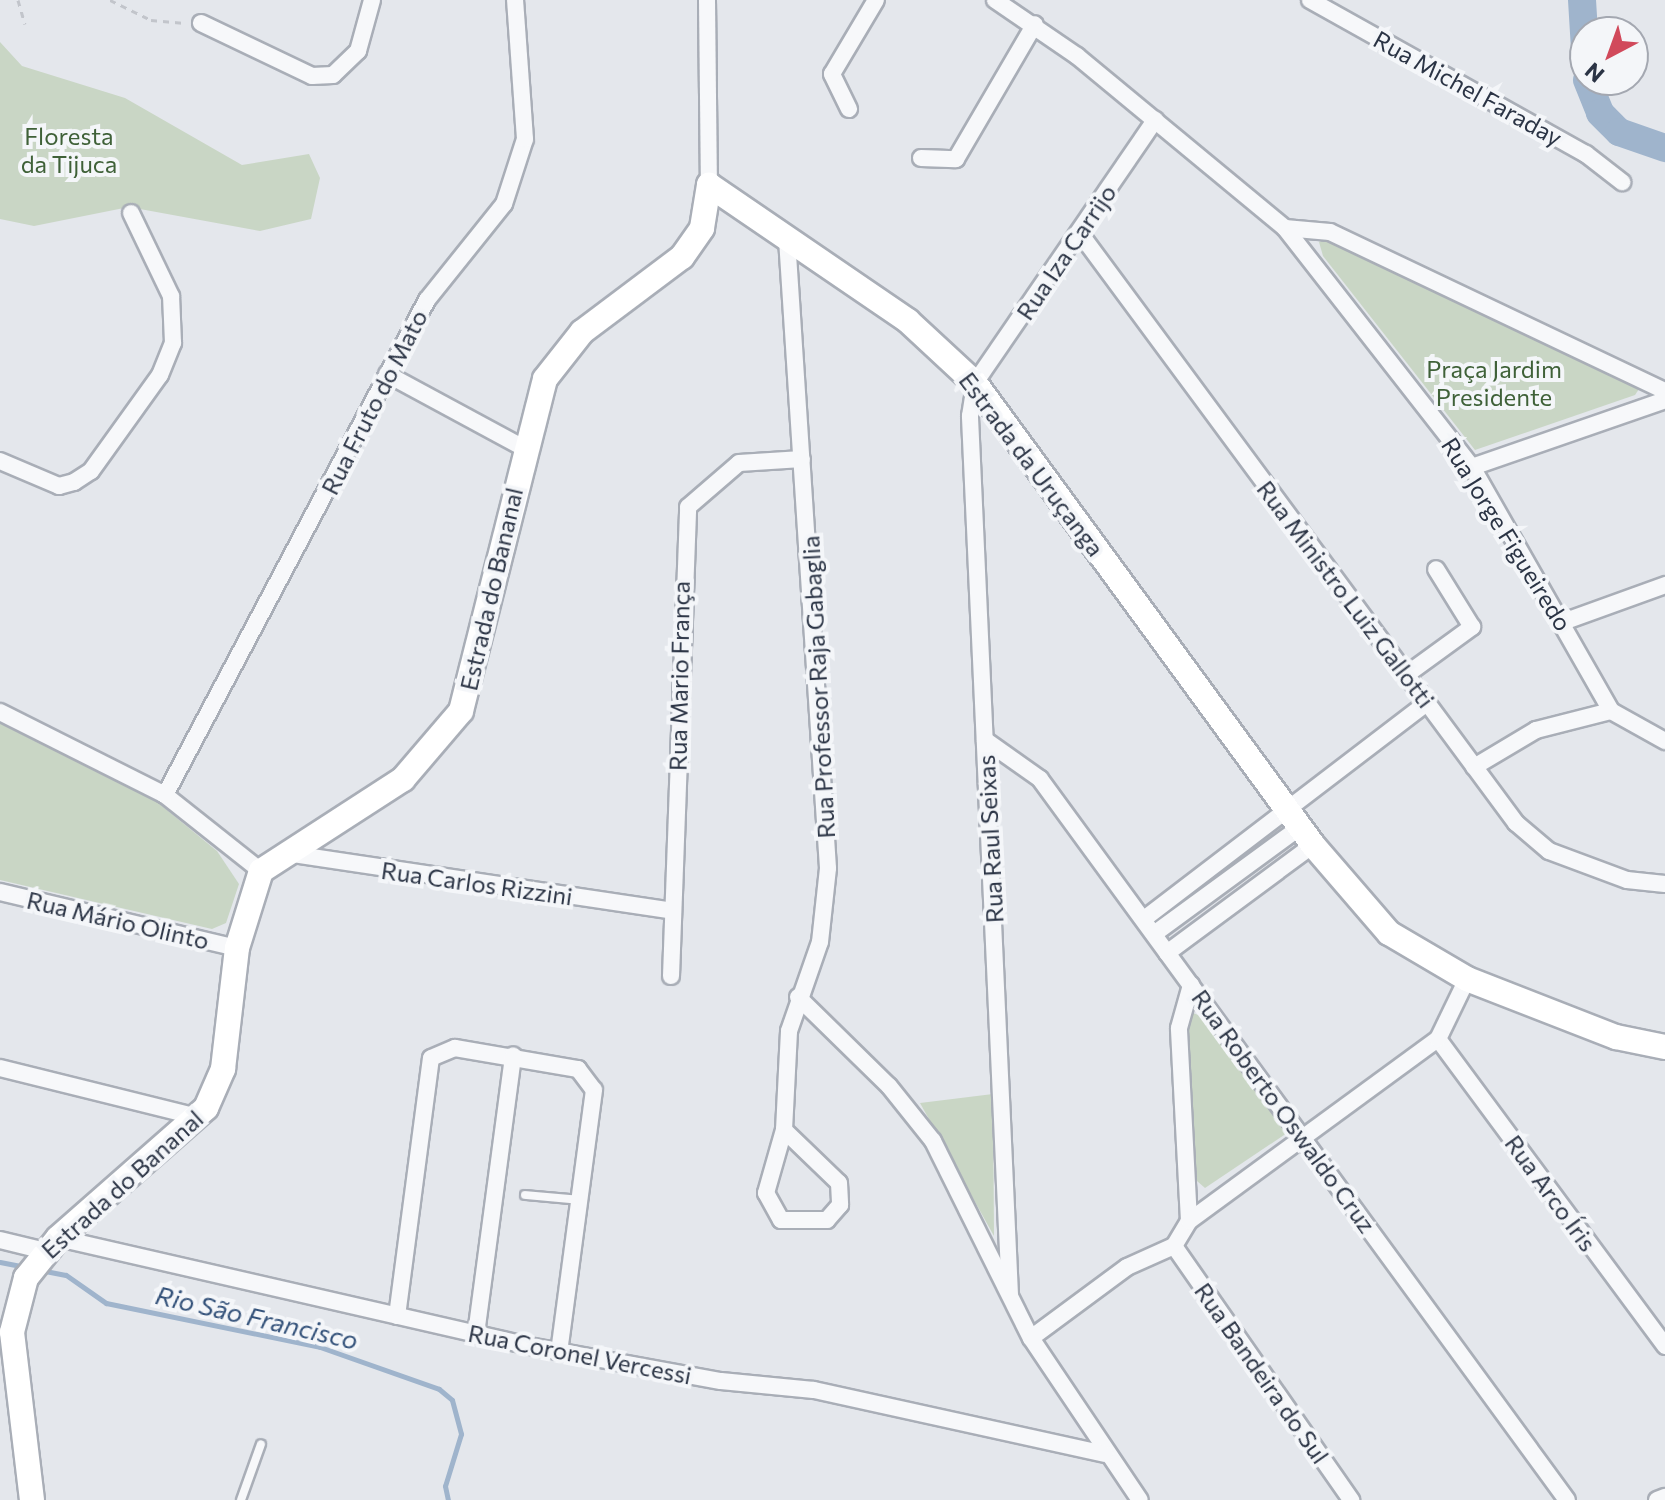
<!DOCTYPE html>
<meta charset="utf-8">
<style>
body{margin:0}
#map{position:relative;width:1665px;height:1500px;overflow:hidden;background:#e4e7ec;font-family:Commissioner,sans-serif}
div>[style]{position:absolute}
[style*='--x']{left:calc(var(--x)*1px);top:calc(var(--y)*1px);width:calc(var(--w)*1px);rotate:calc(var(--a)*1deg)}
.green>*{inset:0;background:#c9d6c5}
.stream>*{height:5px;margin:-2.5px;padding:0 2.5px;transform-origin:2.5px;border-radius:2.5px;background:#9fb4cc}
.river>*{height:28px;margin:-14px;padding:0 14px;transform-origin:14px;border-radius:14px;background:#9fb4cc}
.path>*{height:3px;margin-top:-1.5px;transform-origin:0;background:repeating-linear-gradient(90deg,#c2c5cb 0 6px,transparent 0 12px)}
.roads{filter:drop-shadow(2px 0 #a9aeb7) drop-shadow(-2px 0 #a9aeb7) drop-shadow(0 2px #a9aeb7) drop-shadow(0 -2px #a9aeb7)}
.lane>*{height:8px;margin:-4px;padding:0 4px;transform-origin:4px;border-radius:4px;background:#f7f8fa}
.street>*{height:16px;margin:-8px;padding:0 8px;transform-origin:8px;border-radius:8px;background:#f7f8fa}
.secondary>*{height:24px;margin:-12px;padding:0 12px;transform-origin:12px;border-radius:12px;background:#fff}
span{translate:-50% -50%;white-space:nowrap;text-align:center;line-height:1.15;-webkit-text-stroke:8px #f4f6f9;paint-order:stroke}
.street-label{font-size:24px;color:#2b3445}
.park-label{font-size:24px;color:#3f6138}
.water-label{font-size:26px;color:#34527a;font-style:italic}
.north{position:absolute;left:1569px;top:16px;width:80px;height:80px;box-sizing:border-box;background:#f4f6f9;border:2px solid #a4a8b1;border-radius:50%;rotate:221deg;font-size:22px;font-weight:700;line-height:32px;text-align:center;color:#2b3445}
.north::after{content:'';display:block;margin:auto;width:28px;height:36px;background:#d1495b;clip-path:polygon(50% 0,100% 100%,50% 72%,0 100%)}
</style>
<div id="map">
<div class="green">
<i style="clip-path:polygon(0 42px,22px 66px,125px 98px,242px 165px,309px 154px,320px 178px,311px 219px,260px 231px,129px 207px,34px 226px,0 219px)"></i>
<i style="clip-path:polygon(1332px 237px,1641px 386px,1635px 395px,1475px 450px,1323px 256px,1319px 242px)"></i>
<i style="clip-path:polygon(0 722px,151px 797px,217px 851px,239px 884px,226px 923px,212px 929px,0 880px)"></i>
<i style="clip-path:polygon(1193px 1013px,1206px 1018px,1290px 1131px,1205px 1188px,1197px 1181px,1184px 1026px)"></i>
<i style="clip-path:polygon(993px 1094px,994px 1236px,920px 1103px)"></i>
</div>
<div class="stream">
<i style="--x:0;--y:1262;--w:26;--a:11"></i>
<i style="--x:40;--y:1270;--w:26;--a:11"></i>
<i style="--x:66;--y:1275;--w:49;--a:35"></i>
<i style="--x:106;--y:1303;--w:218;--a:11.6"></i>
<i style="--x:320;--y:1347;--w:126;--a:19.4"></i>
<i style="--x:439;--y:1389;--w:17;--a:40"></i>
<i style="--x:452;--y:1400;--w:35;--a:75"></i>
<i style="--x:461;--y:1434;--w:54;--a:107.1"></i>
<i style="--x:445;--y:1486;--w:14;--a:78"></i>
</div>
<div class="river">
<i style="--x:1582;--y:0;--w:49;--a:86.5"></i>
<i style="--x:1587;--y:80;--w:35;--a:68"></i>
<i style="--x:1600;--y:113;--w:27;--a:45"></i>
<i style="--x:1619;--y:132;--w:49;--a:19.2"></i>
</div>
<div class="path">
<i style="--x:18;--y:0;--w:25;--a:74"></i>
<i style="--x:110;--y:0;--w:46;--a:26"></i>
<i style="--x:151;--y:20;--w:34;--a:5"></i>
</div>
<div class="roads">
<div class="lane">
<i style="--x:525;--y:1195;--w:55;--a:5.2"></i>
<i style="--x:241;--y:1500;--w:59;--a:-70.3"></i>
</div>
<div class="street">
<i style="--x:707;--y:0;--w:185;--a:89.4"></i>
<i style="--x:995;--y:0;--w:99;--a:34.3"></i>
<i style="--x:1077;--y:56;--w:270;--a:39.6"></i>
<i style="--x:1285;--y:228;--w:303;--a:52"></i>
<i style="--x:1472;--y:467;--w:281;--a:60.3"></i>
<i style="--x:1611;--y:711;--w:62;--a:29.1"></i>
<i style="--x:1310;--y:0;--w:316;--a:29.2"></i>
<i style="--x:1586;--y:154;--w:46;--a:37.9"></i>
<i style="--x:201;--y:23;--w:123;--a:25.5"></i>
<i style="--x:312;--y:76;--w:21;--a:-3"></i>
<i style="--x:333;--y:75;--w:35;--a:-44"></i>
<i style="--x:358;--y:51;--w:53;--a:-74.6"></i>
<i style="--x:849;--y:109;--w:39;--a:-116"></i>
<i style="--x:832;--y:74;--w:86;--a:-59.3"></i>
<i style="--x:921;--y:158;--w:35;--a:2"></i>
<i style="--x:956;--y:159;--w:156;--a:-59.7"></i>
<i style="--x:1285;--y:228;--w:45;--a:5.1"></i>
<i style="--x:1330;--y:232;--w:371;--a:25.4"></i>
<i style="--x:1079;--y:232;--w:735;--a:53.52"></i>
<i style="--x:1516;--y:823;--w:43;--a:40.3"></i>
<i style="--x:1549;--y:851;--w:83;--a:20.4"></i>
<i style="--x:1627;--y:880;--w:38;--a:6"></i>
<i style="--x:387;--y:374;--w:156;--a:28.4"></i>
<i style="--x:0;--y:461;--w:64;--a:23"></i>
<i style="--x:59;--y:486;--w:16;--a:-15"></i>
<i style="--x:74;--y:482;--w:20;--a:-33"></i>
<i style="--x:91;--y:471;--w:118;--a:-54.3"></i>
<i style="--x:160;--y:375;--w:35;--a:-68"></i>
<i style="--x:173;--y:343;--w:47;--a:-92.4"></i>
<i style="--x:171;--y:296;--w:92;--a:-115.7"></i>
<i style="--x:1472;--y:467;--w:204;--a:-19.1"></i>
<i style="--x:1563;--y:622;--w:109;--a:-19.9"></i>
<i style="--x:1406;--y:675;--w:82;--a:-36"></i>
<i style="--x:1472;--y:627;--w:68;--a:-121.8"></i>
<i style="--x:0;--y:712;--w:185;--a:26.7"></i>
<i style="--x:165;--y:795;--w:122;--a:38.4"></i>
<i style="--x:985;--y:740;--w:67;--a:35.3"></i>
<i style="--x:1040;--y:779;--w:893;--a:53.84"></i>
<i style="--x:1474;--y:767;--w:72;--a:-30.8"></i>
<i style="--x:1536;--y:730;--w:77;--a:-14.2"></i>
<i style="--x:165;--y:795;--w:560;--a:-62.11"></i>
<i style="--x:427;--y:300;--w:123;--a:-51.3"></i>
<i style="--x:504;--y:204;--w:68;--a:-72.1"></i>
<i style="--x:525;--y:139;--w:139;--a:-94.1"></i>
<i style="--x:286;--y:853;--w:387;--a:8.5"></i>
<i style="--x:0;--y:892;--w:244;--a:13.3"></i>
<i style="--x:1144;--y:919;--w:356;--a:-37.4"></i>
<i style="--x:1154;--y:934;--w:181;--a:-36.2"></i>
<i style="--x:1167;--y:953;--w:182;--a:-36.5"></i>
<i style="--x:671;--y:976;--w:469;--a:-87.9"></i>
<i style="--x:688;--y:507;--w:67;--a:-40.8"></i>
<i style="--x:739;--y:463;--w:63;--a:-3.6"></i>
<i style="--x:798;--y:997;--w:127;--a:44.4"></i>
<i style="--x:889;--y:1086;--w:70;--a:51.3"></i>
<i style="--x:933;--y:1141;--w:220;--a:63.6"></i>
<i style="--x:1031;--y:1338;--w:195;--a:56.1"></i>
<i style="--x:1438;--y:1039;--w:382;--a:53.5"></i>
<i style="--x:0;--y:1068;--w:204;--a:13.9"></i>
<i style="--x:784;--y:1130;--w:76;--a:43.9"></i>
<i style="--x:839;--y:1183;--w:22;--a:87"></i>
<i style="--x:840;--y:1205;--w:20;--a:131"></i>
<i style="--x:827;--y:1220;--w:46;--a:180"></i>
<i style="--x:781;--y:1220;--w:31;--a:-119"></i>
<i style="--x:766;--y:1193;--w:66;--a:-74.1"></i>
<i style="--x:784;--y:1130;--w:99;--a:-87.1"></i>
<i style="--x:789;--y:1031;--w:94;--a:-70.8"></i>
<i style="--x:820;--y:942;--w:74;--a:-83.8"></i>
<i style="--x:828;--y:868;--w:630;--a:-93.73"></i>
<i style="--x:1189;--y:1221;--w:193;--a:-93"></i>
<i style="--x:1179;--y:1028;--w:45;--a:-74.4"></i>
<i style="--x:58;--y:1238;--w:478;--a:12.9"></i>
<i style="--x:524;--y:1345;--w:200;--a:10.4"></i>
<i style="--x:721;--y:1381;--w:93;--a:5.5"></i>
<i style="--x:814;--y:1390;--w:298;--a:12.4"></i>
<i style="--x:0;--y:1240;--w:46;--a:13.7"></i>
<i style="--x:1174;--y:1246;--w:310;--a:55.1"></i>
<i style="--x:1010;--y:1295;--w:880;--a:-92.61"></i>
<i style="--x:970;--y:416;--w:33;--a:-81"></i>
<i style="--x:975;--y:383;--w:319;--a:-55.6"></i>
<i style="--x:397;--y:1316;--w:260;--a:-82.5"></i>
<i style="--x:431;--y:1058;--w:26;--a:-23"></i>
<i style="--x:455;--y:1048;--w:125;--a:9.7"></i>
<i style="--x:578;--y:1069;--w:26;--a:53"></i>
<i style="--x:594;--y:1090;--w:264;--a:97.6"></i>
<i style="--x:476;--y:1334;--w:281;--a:-82.4"></i>
<i style="--x:1031;--y:1338;--w:119;--a:-36.5"></i>
<i style="--x:1127;--y:1267;--w:51;--a:-24.1"></i>
<i style="--x:1174;--y:1246;--w:29;--a:-59"></i>
<i style="--x:1189;--y:1221;--w:308;--a:-36.2"></i>
<i style="--x:1438;--y:1039;--w:67;--a:-64.2"></i>
<i style="--x:1657;--y:1500;--w:9;--a:-21"></i>
</div>
<div class="secondary">
<i style="--x:32;--y:1500;--w:169;--a:-96.8"></i>
<i style="--x:12;--y:1332;--w:56;--a:-75.5"></i>
<i style="--x:26;--y:1278;--w:51;--a:-51.3"></i>
<i style="--x:58;--y:1238;--w:197;--a:-41.3"></i>
<i style="--x:206;--y:1108;--w:43;--a:-66.4"></i>
<i style="--x:223;--y:1069;--w:122;--a:-83.4"></i>
<i style="--x:237;--y:948;--w:81;--a:-72.7"></i>
<i style="--x:261;--y:871;--w:169;--a:-32.9"></i>
<i style="--x:403;--y:779;--w:89;--a:-49.5"></i>
<i style="--x:461;--y:711;--w:342;--a:-75.8"></i>
<i style="--x:545;--y:379;--w:60;--a:-51.8"></i>
<i style="--x:582;--y:332;--w:125;--a:-36.9"></i>
<i style="--x:682;--y:257;--w:35;--a:-55"></i>
<i style="--x:702;--y:228;--w:44;--a:-80.8"></i>
<i style="--x:709;--y:185;--w:241;--a:34.3"></i>
<i style="--x:908;--y:321;--w:91;--a:42.8"></i>
<i style="--x:975;--y:383;--w:572;--a:53.81"></i>
<i style="--x:1313;--y:845;--w:116;--a:49.2"></i>
<i style="--x:1389;--y:933;--w:91;--a:30.5"></i>
<i style="--x:1467;--y:979;--w:160;--a:21.3"></i>
<i style="--x:1616;--y:1037;--w:50;--a:11.5"></i>
</div>
</div>
<div class="street-label">
<span style="left:1468px;top:88px;rotate:29deg">Rua Michel Faraday</span>
<span style="left:1066px;top:252px;rotate:-56deg">Rua Iza Carrijo</span>
<span style="left:374px;top:402px;rotate:-63deg">Rua Fruto do Mato</span>
<span style="left:1032px;top:464px;rotate:53deg">Estrada da Uruçanga</span>
<span style="left:1507px;top:534px;rotate:58deg">Rua Jorge Figueiredo</span>
<span style="left:491px;top:589px;rotate:-77deg">Estrada do Bananal</span>
<span style="left:1346px;top:594px;rotate:53deg">Rua Ministro Luiz Gallotti</span>
<span style="left:679px;top:676px;rotate:-89deg">Rua Mario França</span>
<span style="left:818px;top:687px;rotate:-93deg">Rua Professor Raja Gabaglia</span>
<span style="left:990px;top:839px;rotate:-93deg">Rua Raul Seixas</span>
<span style="left:477px;top:883px;rotate:8deg">Rua Carlos Rizzini</span>
<span style="left:118px;top:920px;rotate:13deg">Rua Mário Olinto</span>
<span style="left:1284px;top:1111px;rotate:54deg">Rua Roberto Oswaldo Cruz</span>
<span style="left:122px;top:1184px;rotate:-42deg">Estrada do Bananal</span>
<span style="left:1551px;top:1193px;rotate:54deg">Rua Arco Íris</span>
<span style="left:580px;top:1354px;rotate:11deg">Rua Coronel Vercessi</span>
<span style="left:1262px;top:1373px;rotate:55deg">Rua Bandeira do Sul</span>
</div>
<div class="park-label">
<span style="left:69px;top:150px">Floresta<br>da Tijuca</span>
<span style="left:1494px;top:383px">Praça Jardim<br>Presidente</span>
</div>
<div class="water-label">
<span style="left:257px;top:1317px;rotate:13deg">Rio São Francisco</span>
</div>
<div class="north">N</div>
</div>
